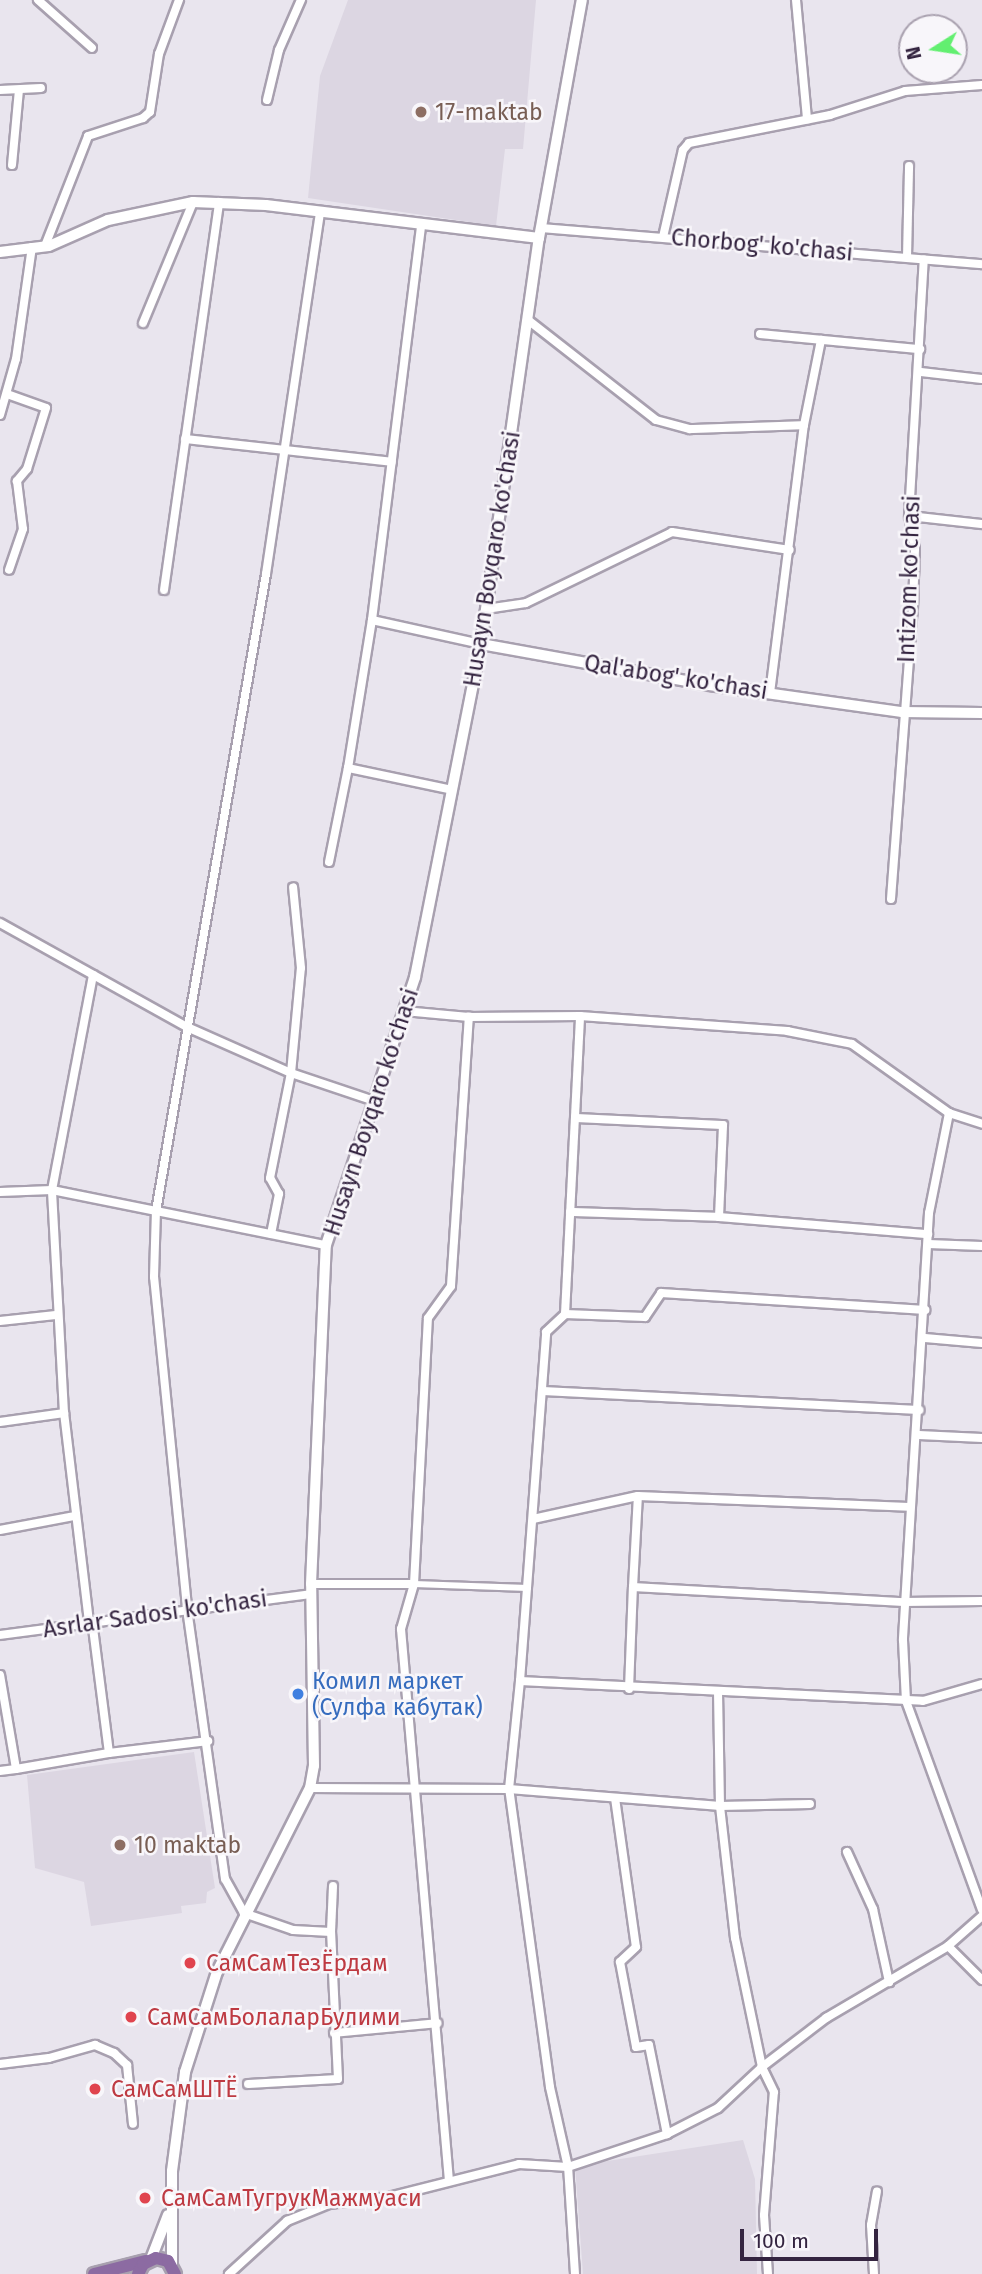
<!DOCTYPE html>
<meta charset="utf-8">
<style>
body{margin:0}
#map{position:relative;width:982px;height:2274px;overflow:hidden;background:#e9e5ee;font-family:"Fira Sans",sans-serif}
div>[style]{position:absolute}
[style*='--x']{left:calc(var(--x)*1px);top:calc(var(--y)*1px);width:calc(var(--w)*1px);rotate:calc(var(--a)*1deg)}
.built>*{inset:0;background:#dcd6e2}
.roads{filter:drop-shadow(2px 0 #a8a0af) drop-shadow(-2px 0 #a8a0af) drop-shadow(0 2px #a8a0af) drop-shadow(0 -2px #a8a0af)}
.pedestrian>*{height:6px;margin:-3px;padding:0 3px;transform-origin:3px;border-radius:3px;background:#fff}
.minor>*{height:8px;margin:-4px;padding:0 4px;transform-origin:4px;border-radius:4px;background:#fff}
.tertiary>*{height:10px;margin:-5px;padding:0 5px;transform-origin:5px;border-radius:5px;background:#fff}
.secondary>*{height:10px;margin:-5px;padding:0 5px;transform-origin:5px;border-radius:5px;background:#fff}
.primary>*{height:12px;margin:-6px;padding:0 6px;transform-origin:6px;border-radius:6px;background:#8c6ba2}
.dots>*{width:19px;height:19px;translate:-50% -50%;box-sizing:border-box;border:4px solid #f8f6fa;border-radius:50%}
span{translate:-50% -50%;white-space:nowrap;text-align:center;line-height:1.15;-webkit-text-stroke:5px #f8f6fa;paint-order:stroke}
.education-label{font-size:23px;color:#785e54}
.left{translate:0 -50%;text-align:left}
.street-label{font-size:23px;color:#342440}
.shop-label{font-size:23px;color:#366cbe}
.health-label{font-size:23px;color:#be3a42}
.north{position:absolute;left:898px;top:14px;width:70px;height:70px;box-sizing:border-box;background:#f8f6fa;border:2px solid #aaa2b0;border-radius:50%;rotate:258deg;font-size:19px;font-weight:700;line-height:28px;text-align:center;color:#342440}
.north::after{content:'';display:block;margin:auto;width:24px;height:32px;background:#62ef70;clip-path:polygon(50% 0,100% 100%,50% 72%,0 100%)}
.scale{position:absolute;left:740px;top:2229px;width:138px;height:32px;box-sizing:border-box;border:4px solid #342440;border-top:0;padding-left:9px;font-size:21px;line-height:24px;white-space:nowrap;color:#342440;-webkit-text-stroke:5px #f8f6fa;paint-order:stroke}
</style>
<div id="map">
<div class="built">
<i style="clip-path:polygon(348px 0,536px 0,523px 149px,505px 149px,496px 226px,308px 198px,320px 76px)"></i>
<i style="clip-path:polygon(194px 1752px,215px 1888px,207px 1892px,206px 1903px,181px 1906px,182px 1913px,91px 1926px,84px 1882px,35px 1868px,27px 1775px)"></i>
<i style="clip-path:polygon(743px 2140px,755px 2179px,757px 2274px,583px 2274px,575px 2166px)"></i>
</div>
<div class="roads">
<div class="pedestrian">
<i style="--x:414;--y:1584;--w:114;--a:2"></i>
</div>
<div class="minor">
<i style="--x:38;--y:0;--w:72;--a:41.6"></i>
<i style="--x:796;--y:0;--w:120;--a:84.7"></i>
<i style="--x:0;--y:90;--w:41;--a:-2.8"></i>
<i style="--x:267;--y:100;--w:51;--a:-76.5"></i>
<i style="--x:279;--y:50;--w:55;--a:-66.3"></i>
<i style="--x:12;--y:165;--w:75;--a:-84.7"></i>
<i style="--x:542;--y:228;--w:441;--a:4.7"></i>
<i style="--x:663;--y:237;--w:89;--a:-77.1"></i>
<i style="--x:683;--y:150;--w:9;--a:-49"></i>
<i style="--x:689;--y:143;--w:144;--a:-11.2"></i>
<i style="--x:830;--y:115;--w:79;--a:-17.7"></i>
<i style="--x:905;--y:91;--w:77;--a:-4.5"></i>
<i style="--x:45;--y:246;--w:118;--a:-68.6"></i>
<i style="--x:88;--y:136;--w:58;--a:-18.1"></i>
<i style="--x:143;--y:118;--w:9;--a:-41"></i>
<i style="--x:150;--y:112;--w:59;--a:-81.2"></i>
<i style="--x:159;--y:54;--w:58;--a:-69.7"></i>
<i style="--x:907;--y:257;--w:91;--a:-88.7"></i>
<i style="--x:528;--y:320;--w:162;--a:38"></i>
<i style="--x:656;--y:420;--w:35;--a:15"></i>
<i style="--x:690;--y:429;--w:114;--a:-2"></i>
<i style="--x:143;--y:323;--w:131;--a:-67.5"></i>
<i style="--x:760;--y:334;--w:161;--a:5.4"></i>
<i style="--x:921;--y:372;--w:61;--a:6.5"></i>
<i style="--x:7;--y:394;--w:41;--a:19.7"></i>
<i style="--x:46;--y:408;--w:64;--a:107.3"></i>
<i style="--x:27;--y:469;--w:16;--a:130"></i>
<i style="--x:17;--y:481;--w:48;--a:82.9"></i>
<i style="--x:23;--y:529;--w:43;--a:108.9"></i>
<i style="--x:0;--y:415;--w:58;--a:-74.1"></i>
<i style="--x:16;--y:359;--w:113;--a:-81.9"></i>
<i style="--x:185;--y:439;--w:208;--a:6.3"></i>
<i style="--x:909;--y:516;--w:73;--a:6.3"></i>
<i style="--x:164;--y:590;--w:392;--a:-81.9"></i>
<i style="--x:486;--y:609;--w:40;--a:-8.5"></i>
<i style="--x:526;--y:603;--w:162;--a:-25.9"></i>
<i style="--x:672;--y:532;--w:119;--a:8.7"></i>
<i style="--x:372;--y:620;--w:112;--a:12.4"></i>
<i style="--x:770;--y:693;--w:270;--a:-82.8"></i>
<i style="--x:804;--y:425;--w:87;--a:-78.7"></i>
<i style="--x:348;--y:768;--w:150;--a:-80.8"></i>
<i style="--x:372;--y:620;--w:398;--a:-82.9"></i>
<i style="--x:329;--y:862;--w:96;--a:-78.6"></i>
<i style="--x:348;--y:768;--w:106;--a:11.9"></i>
<i style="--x:891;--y:899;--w:291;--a:-85.7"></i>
<i style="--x:913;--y:609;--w:60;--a:-88.1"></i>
<i style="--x:915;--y:549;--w:34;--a:-100"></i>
<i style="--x:909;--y:516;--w:257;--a:-86.7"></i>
<i style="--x:0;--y:923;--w:214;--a:29.1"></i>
<i style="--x:187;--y:1027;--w:114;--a:23.9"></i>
<i style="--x:291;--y:1073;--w:88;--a:18.6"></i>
<i style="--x:404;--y:1011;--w:65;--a:5.3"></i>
<i style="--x:469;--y:1017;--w:111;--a:-0.5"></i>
<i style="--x:580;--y:1016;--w:208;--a:4.1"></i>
<i style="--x:787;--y:1031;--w:66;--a:11.3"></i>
<i style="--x:852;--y:1044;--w:119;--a:35.4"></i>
<i style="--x:949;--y:1113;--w:35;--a:18"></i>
<i style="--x:949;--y:1113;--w:102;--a:101.3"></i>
<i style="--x:929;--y:1213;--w:428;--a:93.5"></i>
<i style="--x:903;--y:1640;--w:61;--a:87.2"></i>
<i style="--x:906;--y:1701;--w:222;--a:70"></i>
<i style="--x:0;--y:1192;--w:52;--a:-2.2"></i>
<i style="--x:52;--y:1190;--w:279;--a:11.4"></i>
<i style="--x:570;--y:1212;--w:149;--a:1.9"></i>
<i style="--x:719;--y:1217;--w:92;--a:-87.5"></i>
<i style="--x:723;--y:1125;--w:148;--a:-177.3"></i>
<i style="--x:719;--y:1217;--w:210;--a:4.7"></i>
<i style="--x:271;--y:1234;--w:41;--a:-78.7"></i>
<i style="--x:279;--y:1194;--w:18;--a:-119"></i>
<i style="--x:270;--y:1178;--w:107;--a:-78.7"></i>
<i style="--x:291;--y:1073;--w:105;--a:-84.6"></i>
<i style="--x:301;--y:968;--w:81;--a:-95.6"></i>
<i style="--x:928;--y:1244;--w:54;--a:2.1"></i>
<i style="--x:565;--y:1314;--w:80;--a:2.1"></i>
<i style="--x:645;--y:1317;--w:29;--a:-56"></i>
<i style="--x:661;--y:1293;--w:265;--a:3.7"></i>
<i style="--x:0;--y:1321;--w:56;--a:-6.1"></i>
<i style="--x:925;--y:1338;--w:57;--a:5"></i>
<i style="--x:542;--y:1391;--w:378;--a:2.9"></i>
<i style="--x:0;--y:1422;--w:65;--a:-8"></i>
<i style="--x:919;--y:1435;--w:63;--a:2.7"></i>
<i style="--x:533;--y:1519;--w:107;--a:-12.4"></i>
<i style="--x:638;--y:1496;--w:271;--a:2.3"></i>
<i style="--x:0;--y:1530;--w:75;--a:-10.7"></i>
<i style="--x:311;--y:1584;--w:103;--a:0"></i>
<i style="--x:633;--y:1587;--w:91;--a:-86.9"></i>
<i style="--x:89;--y:1622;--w:210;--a:-96.8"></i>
<i style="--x:64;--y:1413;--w:223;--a:-93.1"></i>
<i style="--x:52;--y:1190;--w:219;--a:-79.2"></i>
<i style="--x:0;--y:1635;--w:313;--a:-7.5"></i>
<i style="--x:0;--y:1675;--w:95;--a:80.3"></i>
<i style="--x:16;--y:1769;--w:94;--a:-9.8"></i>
<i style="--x:109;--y:1753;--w:133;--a:-97.3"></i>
<i style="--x:520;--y:1681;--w:350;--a:-85.7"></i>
<i style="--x:546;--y:1332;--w:26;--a:-43"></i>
<i style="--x:565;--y:1314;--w:298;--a:-87.1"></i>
<i style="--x:629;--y:1689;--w:102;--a:-87.8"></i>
<i style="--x:633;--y:1587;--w:271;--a:3.2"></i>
<i style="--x:904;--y:1602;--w:78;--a:-0.7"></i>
<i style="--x:109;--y:1753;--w:100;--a:-6.9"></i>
<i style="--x:0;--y:1771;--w:16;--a:-7"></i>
<i style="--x:310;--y:1788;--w:199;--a:0.3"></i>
<i style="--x:509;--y:1789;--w:212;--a:4.6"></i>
<i style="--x:720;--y:1806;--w:90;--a:-1.3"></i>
<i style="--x:615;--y:1798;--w:150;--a:82"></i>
<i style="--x:636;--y:1947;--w:22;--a:137"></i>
<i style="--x:620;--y:1962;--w:86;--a:79.3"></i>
<i style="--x:636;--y:2047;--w:13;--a:-9"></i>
<i style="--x:649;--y:2045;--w:91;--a:78.6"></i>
<i style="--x:847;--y:1852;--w:63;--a:65.5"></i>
<i style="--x:873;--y:1909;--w:75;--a:77.6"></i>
<i style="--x:331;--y:1932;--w:46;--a:-87.5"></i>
<i style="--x:948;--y:1946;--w:48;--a:45"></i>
<i style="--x:334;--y:2033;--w:104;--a:-5.5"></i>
<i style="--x:0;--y:2064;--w:49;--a:-7"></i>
<i style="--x:49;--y:2058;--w:48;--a:-15.8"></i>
<i style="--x:95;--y:2045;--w:21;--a:23"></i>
<i style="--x:114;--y:2053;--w:18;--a:43"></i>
<i style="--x:127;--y:2065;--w:59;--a:84.2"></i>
<i style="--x:248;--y:2084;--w:90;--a:-3.2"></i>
<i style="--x:338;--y:2079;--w:147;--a:-92.7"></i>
<i style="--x:331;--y:1932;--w:38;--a:-177"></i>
<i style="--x:293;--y:1930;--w:52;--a:-160.9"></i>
<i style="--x:244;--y:1913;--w:39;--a:-119"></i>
<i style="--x:225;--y:1879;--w:275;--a:-98"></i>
<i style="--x:187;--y:1607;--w:332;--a:-95.7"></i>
<i style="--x:154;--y:1277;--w:66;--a:-88.3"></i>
<i style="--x:156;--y:1211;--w:646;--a:-80.2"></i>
<i style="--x:266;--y:574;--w:366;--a:-81.5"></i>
<i style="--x:449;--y:2181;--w:554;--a:-94.97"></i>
<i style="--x:401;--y:1629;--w:47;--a:-73.9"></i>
<i style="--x:414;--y:1584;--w:266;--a:-87"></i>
<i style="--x:428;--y:1318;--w:39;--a:-54"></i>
<i style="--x:451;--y:1286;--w:270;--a:-86.2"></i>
<i style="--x:229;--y:2274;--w:79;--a:-42.4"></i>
<i style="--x:287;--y:2221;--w:45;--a:-22"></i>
<i style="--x:329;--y:2204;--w:60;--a:-6.7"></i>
<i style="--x:389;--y:2197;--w:134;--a:-14.2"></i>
<i style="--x:519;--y:2164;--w:49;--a:3.5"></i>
<i style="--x:568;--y:2167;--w:104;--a:-18.4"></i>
<i style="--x:667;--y:2134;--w:57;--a:-27"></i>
<i style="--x:718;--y:2108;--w:60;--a:-43"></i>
<i style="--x:762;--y:2067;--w:132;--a:-101.8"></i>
<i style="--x:735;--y:1938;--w:133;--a:-96.5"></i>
<i style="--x:720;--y:1806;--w:114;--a:-91"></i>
<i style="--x:575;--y:2274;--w:107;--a:-93.7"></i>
<i style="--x:568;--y:2167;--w:82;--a:-102.7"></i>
<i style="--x:550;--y:2087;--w:301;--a:-97.8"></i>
<i style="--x:509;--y:1789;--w:109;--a:-84.2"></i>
<i style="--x:520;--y:1681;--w:403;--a:2.8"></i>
<i style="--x:923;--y:1701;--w:61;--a:-16.1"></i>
<i style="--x:768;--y:2274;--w:59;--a:-93.9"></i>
<i style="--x:764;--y:2215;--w:123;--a:-85.4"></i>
<i style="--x:774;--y:2092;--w:28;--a:-116"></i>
<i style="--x:762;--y:2067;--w:81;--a:-37.4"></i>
<i style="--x:826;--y:2018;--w:142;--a:-30.5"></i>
<i style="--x:948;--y:1946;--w:45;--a:-41.4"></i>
<i style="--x:874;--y:2274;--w:49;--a:-93.5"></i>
<i style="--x:871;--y:2225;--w:34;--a:-80"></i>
</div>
<div class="tertiary">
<i style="--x:0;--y:252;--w:49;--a:-7"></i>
<i style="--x:49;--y:246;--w:64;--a:-23.8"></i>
<i style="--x:108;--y:220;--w:87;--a:-12"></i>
<i style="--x:193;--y:202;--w:73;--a:2.4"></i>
<i style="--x:266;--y:205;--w:275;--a:6.9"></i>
<i style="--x:481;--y:644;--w:232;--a:10.2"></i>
<i style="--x:709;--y:685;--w:195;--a:8"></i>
<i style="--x:902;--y:712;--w:80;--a:0.7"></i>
</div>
<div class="secondary">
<i style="--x:151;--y:2259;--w:47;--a:-68.9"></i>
<i style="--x:172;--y:2266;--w:95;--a:-90"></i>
<i style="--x:172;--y:2171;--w:100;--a:-82.5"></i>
<i style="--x:185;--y:2072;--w:105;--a:-72.3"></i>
<i style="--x:217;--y:1972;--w:206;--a:-63.2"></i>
<i style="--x:310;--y:1788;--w:22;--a:-80"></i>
<i style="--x:314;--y:1766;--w:182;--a:-90.9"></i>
<i style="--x:311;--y:1584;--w:339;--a:-87.5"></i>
<i style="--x:326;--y:1245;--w:282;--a:-71.6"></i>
<i style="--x:415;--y:977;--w:339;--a:-78.8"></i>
<i style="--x:481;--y:644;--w:410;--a:-81.9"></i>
<i style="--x:539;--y:238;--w:242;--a:-79.8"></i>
</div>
<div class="primary">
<i style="--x:94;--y:2274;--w:54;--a:-14"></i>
<i style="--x:138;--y:2274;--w:11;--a:-63"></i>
<i style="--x:143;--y:2264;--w:14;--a:-25"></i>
<i style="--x:156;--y:2258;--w:12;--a:14"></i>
<i style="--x:168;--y:2261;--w:15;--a:62"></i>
</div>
</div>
<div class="dots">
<i style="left:421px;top:112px;background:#8d6e63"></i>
<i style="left:298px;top:1694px;background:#3f7fe0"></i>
<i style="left:120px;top:1845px;background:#8d6e63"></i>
<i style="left:190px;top:1963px;background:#e0444e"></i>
<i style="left:131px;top:2017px;background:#e0444e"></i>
<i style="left:95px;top:2089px;background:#e0444e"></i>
<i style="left:145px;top:2198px;background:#e0444e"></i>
</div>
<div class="education-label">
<span class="left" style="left:435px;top:112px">17-maktab</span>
<span class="left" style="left:134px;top:1845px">10 maktab</span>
</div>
<div class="street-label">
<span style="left:762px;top:245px;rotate:5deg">Сhorbog' ko'chasi</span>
<span style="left:492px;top:559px;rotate:-81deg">Husayn Boyqaro ko'chasi</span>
<span style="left:909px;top:579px;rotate:-88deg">Intizom ko'chasi</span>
<span style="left:676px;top:677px;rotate:9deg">Qal'abog' ko'chasi</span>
<span style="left:371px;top:1112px;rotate:-72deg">Husayn Boyqaro ko'chasi</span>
<span style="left:155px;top:1614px;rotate:-8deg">Asrlar Sadosi ko'chasi</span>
</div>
<div class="shop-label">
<span class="left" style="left:312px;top:1694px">Комил маркет<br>(Сулфа кабутак)</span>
</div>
<div class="health-label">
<span class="left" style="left:206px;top:1963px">СамСамТезЁрдам</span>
<span class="left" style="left:147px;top:2017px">СамСамБолаларБулими</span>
<span class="left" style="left:111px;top:2089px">СамСамШТЁ</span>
<span class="left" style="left:161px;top:2198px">СамСамТугрукМажмуаси</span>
</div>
<div class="north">N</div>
<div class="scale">100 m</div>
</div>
